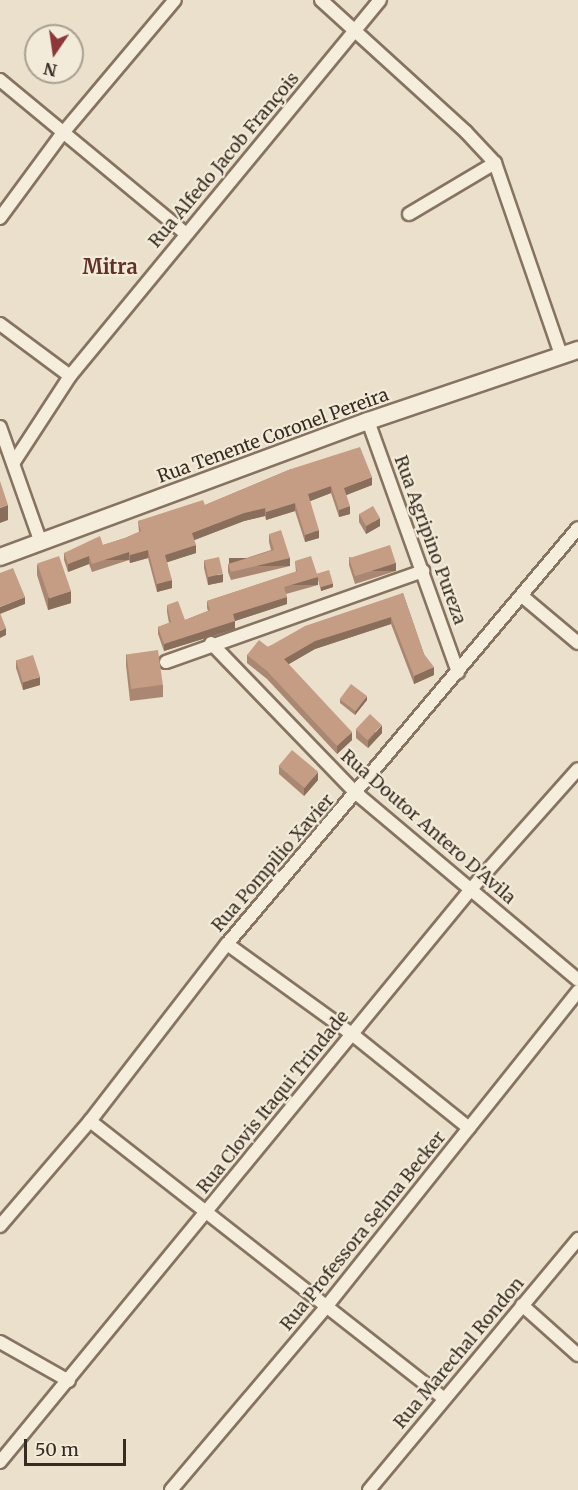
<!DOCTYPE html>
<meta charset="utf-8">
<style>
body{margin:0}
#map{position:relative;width:578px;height:1490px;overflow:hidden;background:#ebe0cb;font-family:Merriweather,serif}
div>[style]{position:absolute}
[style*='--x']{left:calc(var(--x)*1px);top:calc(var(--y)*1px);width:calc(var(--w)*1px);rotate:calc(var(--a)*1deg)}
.roads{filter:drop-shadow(2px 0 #867360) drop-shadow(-2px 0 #867360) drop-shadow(0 2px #867360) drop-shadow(0 -2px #867360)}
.minor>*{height:12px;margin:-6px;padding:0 6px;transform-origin:6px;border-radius:6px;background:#f6eedd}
.secondary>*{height:16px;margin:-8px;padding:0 8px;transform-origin:8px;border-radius:8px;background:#f6eedd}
.wall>*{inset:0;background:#a98772}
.shaded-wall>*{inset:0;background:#8a6e5c;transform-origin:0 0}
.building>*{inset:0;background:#c59d84;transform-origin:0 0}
span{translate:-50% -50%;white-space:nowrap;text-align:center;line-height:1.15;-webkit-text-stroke:4.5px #f3ebd9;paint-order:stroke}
.street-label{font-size:18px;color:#382c22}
.neighbourhood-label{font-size:20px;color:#613026;font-weight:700}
.north{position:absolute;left:24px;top:24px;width:60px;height:60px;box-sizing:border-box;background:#f3ebd9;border:2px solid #a89f90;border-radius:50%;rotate:193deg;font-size:16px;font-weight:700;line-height:24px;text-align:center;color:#382c22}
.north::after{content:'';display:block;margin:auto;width:21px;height:27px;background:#8f363a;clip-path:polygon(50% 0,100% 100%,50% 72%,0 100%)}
.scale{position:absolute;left:24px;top:1439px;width:102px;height:27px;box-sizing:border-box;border:3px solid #382c22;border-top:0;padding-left:8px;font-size:18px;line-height:21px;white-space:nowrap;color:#382c22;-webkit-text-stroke:4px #f3ebd9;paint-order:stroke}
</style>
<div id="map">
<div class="roads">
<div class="minor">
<i style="--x:321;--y:0;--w:196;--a:42.3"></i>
<i style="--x:466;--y:132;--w:42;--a:46.9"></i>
<i style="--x:495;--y:163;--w:203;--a:71"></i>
<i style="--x:0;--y:80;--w:241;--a:39.6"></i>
<i style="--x:409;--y:214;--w:100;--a:-30.7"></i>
<i style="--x:0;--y:218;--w:104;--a:-53.6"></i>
<i style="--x:62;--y:134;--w:175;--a:-49.9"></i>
<i style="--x:0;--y:324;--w:87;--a:36.6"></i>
<i style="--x:368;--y:421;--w:267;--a:70.3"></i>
<i style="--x:0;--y:427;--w:123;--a:70.5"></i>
<i style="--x:14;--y:462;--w:103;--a:-56.9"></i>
<i style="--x:70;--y:376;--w:487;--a:-50.5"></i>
<i style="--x:522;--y:596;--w:73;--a:40"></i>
<i style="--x:211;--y:643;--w:209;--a:46"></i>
<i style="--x:356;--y:793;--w:290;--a:40.1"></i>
<i style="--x:166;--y:662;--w:273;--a:-19.5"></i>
<i style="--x:227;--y:944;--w:154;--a:35.8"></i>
<i style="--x:352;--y:1034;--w:150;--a:38.8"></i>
<i style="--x:90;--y:1121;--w:450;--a:38.1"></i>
<i style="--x:0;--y:1226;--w:138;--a:-49.4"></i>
<i style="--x:90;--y:1121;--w:224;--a:-52.3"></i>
<i style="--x:227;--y:944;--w:544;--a:-49.84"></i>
<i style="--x:522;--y:1305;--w:75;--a:41.8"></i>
<i style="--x:0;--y:1342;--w:79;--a:29.5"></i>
<i style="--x:0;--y:1462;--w:743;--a:-50.57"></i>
<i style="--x:472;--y:888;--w:159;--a:-48.3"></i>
<i style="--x:171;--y:1490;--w:240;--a:-49.7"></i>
<i style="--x:326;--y:1307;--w:404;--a:-51.4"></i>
<i style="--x:369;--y:1490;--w:327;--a:-50.2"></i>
</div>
<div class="secondary">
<i style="--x:0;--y:557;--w:392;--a:-20.3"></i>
<i style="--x:368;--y:421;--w:222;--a:-18.7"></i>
</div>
</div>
<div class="wall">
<i style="clip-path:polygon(291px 469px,372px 485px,346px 495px,350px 514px,339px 517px,331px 493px,310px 501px,319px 538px,305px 542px,295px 511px,266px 520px,265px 516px,244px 521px,194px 540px,196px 553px,167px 562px,172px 588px,157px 592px,148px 558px,130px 563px,129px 560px,92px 572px,89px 564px,68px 572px,64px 560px,64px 553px,103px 545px,125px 538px,139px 532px,138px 521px,205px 505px)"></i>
<i style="clip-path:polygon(359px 514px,380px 526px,366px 534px,359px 522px)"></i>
<i style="clip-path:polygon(269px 534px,290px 566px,231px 580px,228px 572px,228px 564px,271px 550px,269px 542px)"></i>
<i style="clip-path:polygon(349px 557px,396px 571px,355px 584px,349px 565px)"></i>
<i style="clip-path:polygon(204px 560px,223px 582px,208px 585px,204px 568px)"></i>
<i style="clip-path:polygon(295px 561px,333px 587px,321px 591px,318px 579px,318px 585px,286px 594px,287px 604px,235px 621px,235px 629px,164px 651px,158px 634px,158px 627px,169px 623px,167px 612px,167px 605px,185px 620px,208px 611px,207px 608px,207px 601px,296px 572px)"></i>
<i style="clip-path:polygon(37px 564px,71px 603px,48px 610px,37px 575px)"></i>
<i style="clip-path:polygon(403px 593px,424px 654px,434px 675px,414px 684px,391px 624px,315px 649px,288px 664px,352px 740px,337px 754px,267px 679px,247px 663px,247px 655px)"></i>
<i style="clip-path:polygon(126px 654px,163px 685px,163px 697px,130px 701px,126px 665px)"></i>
<i style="clip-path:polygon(16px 660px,40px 685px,23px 690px,16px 668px)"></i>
<i style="clip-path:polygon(340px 699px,367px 700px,355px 715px,340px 703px)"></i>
<i style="clip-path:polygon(356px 730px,382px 733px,368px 748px,356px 738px)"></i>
<i style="clip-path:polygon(279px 766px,318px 780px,304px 796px,279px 774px)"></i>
</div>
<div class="shaded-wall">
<i style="clip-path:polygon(372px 477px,372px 485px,344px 496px,344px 488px)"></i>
<i style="clip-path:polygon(331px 486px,331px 493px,308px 502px,308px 494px)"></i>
<i style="clip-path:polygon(295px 503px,295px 511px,266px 520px,266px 512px)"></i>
<i style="clip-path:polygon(8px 505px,8px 520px,0 523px,0 508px)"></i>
<i style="clip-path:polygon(350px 506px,350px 514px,339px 517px,339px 510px)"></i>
<i style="clip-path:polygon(265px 508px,265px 516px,244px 521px,192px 541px,192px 533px,244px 513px)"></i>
<i style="clip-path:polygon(380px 518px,380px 526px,366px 534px,366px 526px)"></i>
<i style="clip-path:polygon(319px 530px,319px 538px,305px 542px,305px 535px)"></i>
<i style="clip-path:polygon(196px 545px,196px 553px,165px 563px,165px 555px)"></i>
<i style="clip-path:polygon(148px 550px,148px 558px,130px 563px,130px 555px)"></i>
<i style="left:129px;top:552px;width:8px;height:39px;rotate:90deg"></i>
<i style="clip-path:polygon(89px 556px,89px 564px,68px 572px,68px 564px)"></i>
<i style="left:290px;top:558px;width:8px;height:61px;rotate:90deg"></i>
<i style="left:396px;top:563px;width:8px;height:43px;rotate:90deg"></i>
<i style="clip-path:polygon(223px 574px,223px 582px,208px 585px,208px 577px)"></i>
<i style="left:318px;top:577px;width:8px;height:35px;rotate:90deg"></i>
<i style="clip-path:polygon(172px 580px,172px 588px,157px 592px,157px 584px)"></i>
<i style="clip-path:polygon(333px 583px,333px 587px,321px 591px,321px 587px)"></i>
<i style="clip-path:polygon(71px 591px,71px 603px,48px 610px,48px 598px)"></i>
<i style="clip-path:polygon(25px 597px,25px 604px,0 614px,0 607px)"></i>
<i style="clip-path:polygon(287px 597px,287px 604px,235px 621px,235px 629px,164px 651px,164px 644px,233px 614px)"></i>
<i style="clip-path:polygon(391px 617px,391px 624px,315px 649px,284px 667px,284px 659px,315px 641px)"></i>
<i style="clip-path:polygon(6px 628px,6px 635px,0 638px,0 631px)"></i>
<i style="clip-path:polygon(434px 667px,434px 675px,414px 684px,414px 676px)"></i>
<i style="clip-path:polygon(40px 677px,40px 685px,23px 690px,23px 682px)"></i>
<i style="clip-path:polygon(367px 696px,367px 700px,355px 715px,355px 711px)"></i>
<i style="clip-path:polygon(382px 725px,382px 733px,368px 748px,368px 741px)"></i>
<i style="clip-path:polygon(352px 732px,352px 740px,337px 754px,337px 746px)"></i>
<i style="clip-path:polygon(318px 772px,318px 780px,304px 796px,304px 788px)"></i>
</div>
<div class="building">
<i style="clip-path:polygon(360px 447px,372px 477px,344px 488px,350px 506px,339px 510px,331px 486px,308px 494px,319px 530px,305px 535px,295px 503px,266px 512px,265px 508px,244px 513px,192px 533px,196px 545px,165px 555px,172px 580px,157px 584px,148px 550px,130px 555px,129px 552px,92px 564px,89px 556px,68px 564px,64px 553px,100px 536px,103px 545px,125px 538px,141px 531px,138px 521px,203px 500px,205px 505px,291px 469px)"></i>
<i style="clip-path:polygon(0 481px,8px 505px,0 508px)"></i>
<i style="left:373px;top:506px;width:14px;height:16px;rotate:60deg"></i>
<i style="clip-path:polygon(281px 530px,290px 558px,231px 572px,228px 564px,274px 550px,269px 534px)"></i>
<i style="left:390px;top:545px;width:19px;height:43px;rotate:72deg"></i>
<i style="left:59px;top:556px;width:37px;height:23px;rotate:71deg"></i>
<i style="clip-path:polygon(311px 556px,318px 577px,284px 587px,287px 597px,233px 614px,235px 621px,164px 644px,158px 627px,171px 622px,167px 605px,178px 601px,185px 620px,210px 610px,207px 601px,297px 571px,295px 561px)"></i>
<i style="left:219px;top:557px;width:17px;height:15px;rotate:77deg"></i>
<i style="clip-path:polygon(13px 568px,25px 597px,0 607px,0 573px)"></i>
<i style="left:329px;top:570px;width:14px;height:13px;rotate:73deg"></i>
<i style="clip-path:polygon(403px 593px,424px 654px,434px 667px,414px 676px,391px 617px,315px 641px,284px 659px,352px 732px,337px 746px,267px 671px,247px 655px,259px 640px,268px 647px,305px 626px)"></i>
<i style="clip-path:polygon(0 613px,6px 628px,0 631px)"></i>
<i style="left:158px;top:650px;width:35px;height:32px;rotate:82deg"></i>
<i style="left:33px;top:655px;width:23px;height:18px;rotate:72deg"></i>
<i style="left:351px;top:684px;width:20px;height:19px;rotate:37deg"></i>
<i style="left:370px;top:714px;width:16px;height:21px;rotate:43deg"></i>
<i style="left:292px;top:750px;width:34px;height:21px;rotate:40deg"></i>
</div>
<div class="street-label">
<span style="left:224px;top:160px;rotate:-50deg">Rua Alfedo Jacob François</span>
<span style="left:273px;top:436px;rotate:-20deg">Rua Tenente Coronel Pereira</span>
<span style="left:430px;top:540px;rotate:70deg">Rua Agripino Pureza</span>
<span style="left:428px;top:827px;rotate:41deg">Rua Doutor Antero D'Avila</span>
<span style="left:273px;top:863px;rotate:-49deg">Rua Pompilio Xavier</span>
<span style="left:273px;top:1102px;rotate:-51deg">Rua Clovis Itaqui Trindade</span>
<span style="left:363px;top:1231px;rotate:-51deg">Rua Professora Selma Becker</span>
<span style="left:459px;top:1353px;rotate:-50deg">Rua Marechal Rondon</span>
</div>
<div class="neighbourhood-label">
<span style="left:110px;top:266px">Mitra</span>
</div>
<div class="north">N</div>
<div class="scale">50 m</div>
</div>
